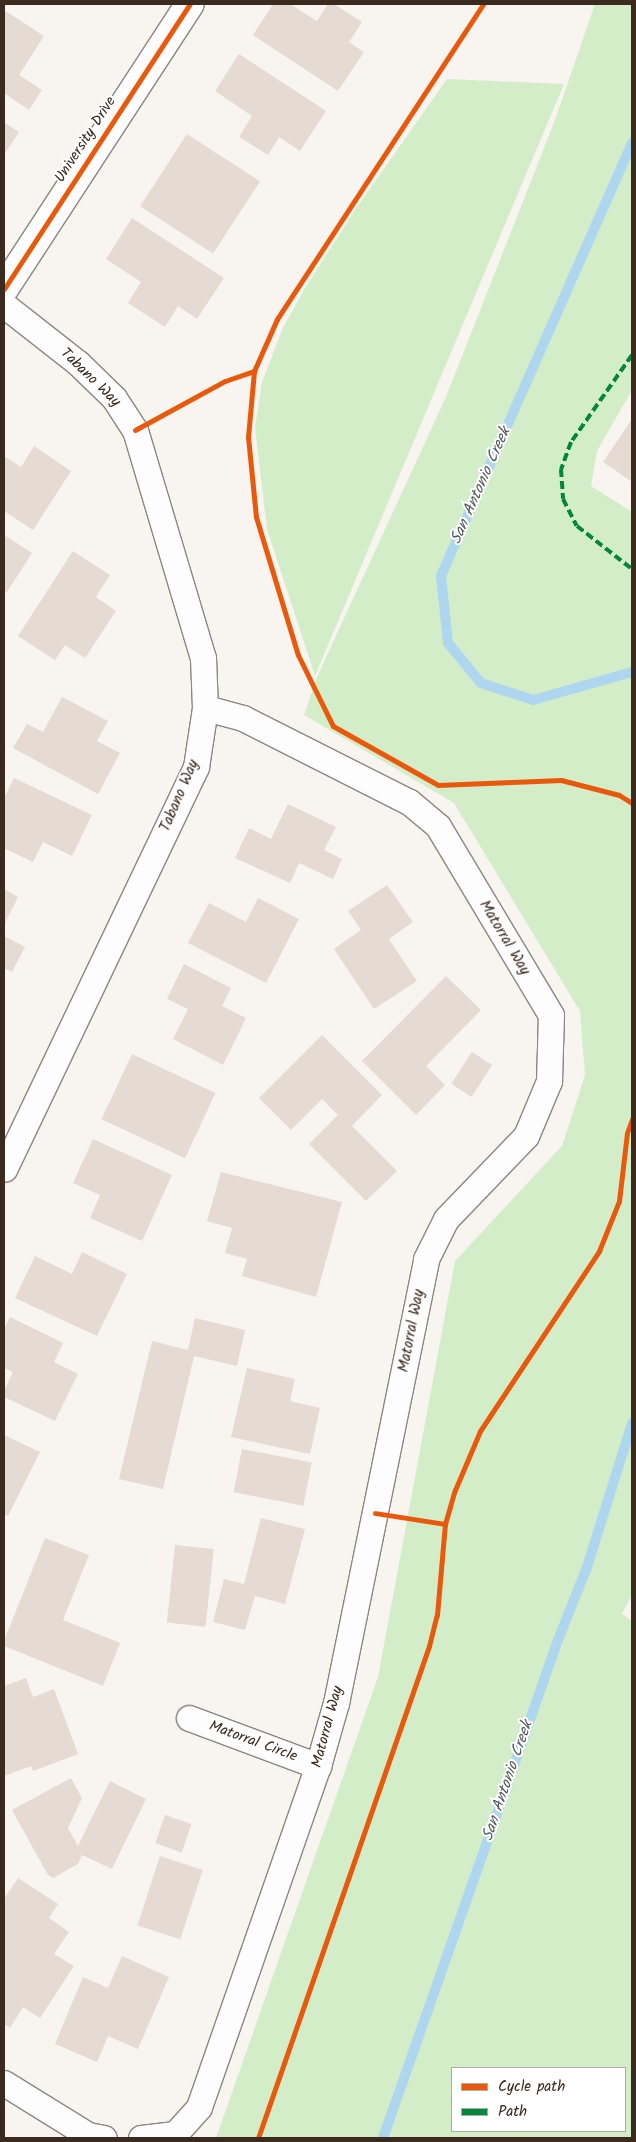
<!DOCTYPE html>
<style>
body{margin:0}
#map{position:relative;width:636px;height:2142px;overflow:hidden;background:#f8f4f0;font-family:Kalam,sans-serif}
div>[style]{position:absolute}
[style*='--x']{left:calc(var(--x)*1px);top:calc(var(--y)*1px);width:calc(var(--w)*1px);rotate:calc(var(--a)*1deg)}
.green>*{inset:0;background:#d3edc9}
.stream>*{height:10px;margin:-5px;padding:0 5px;transform-origin:5px;border-radius:5px;background:#aed7ef}
.building>*{inset:0;background:#e5dbd2;transform-origin:0 0}
.roads{filter:drop-shadow(1px 0 #8b8681) drop-shadow(-1px 0 #8b8681) drop-shadow(0 1px #8b8681) drop-shadow(0 -1px #8b8681)}
.street>*{height:25px;margin:-12.5px;padding:0 12.5px;transform-origin:12.5px;border-radius:12.5px;background:#fefdfd}
.secondary>*{height:28px;margin:-14px;padding:0 14px;transform-origin:14px;border-radius:14px;background:#fefdfd}
.quiet>*{height:4px;margin-top:-2px;transform-origin:0;background:repeating-linear-gradient(90deg,#00873e 0 8px,transparent 0 12px)}
.cycleway>*{height:5px;margin:-2.5px;padding:0 2.5px;transform-origin:2.5px;border-radius:2.5px;background:#e8590c}
span{translate:-50% -50%;white-space:nowrap;text-align:center;line-height:1.15;-webkit-text-stroke:4px #fff;paint-order:stroke}
.street-label{font-size:15px;color:#3b2a1e}
.water-label{font-size:16px;color:#545a5d;font-style:italic}
.frame{position:absolute;inset:0;border:5px solid #3b2a1e;pointer-events:none}
.legend{position:absolute;left:451px;top:2067px;width:175px;height:65px;box-sizing:border-box;background:#fff;border:1px solid #b1aaa5;margin:0;padding:6px 9px;list-style:none;font-size:15px;color:#3b2a1e}
.legend li{display:flex;align-items:center;gap:10px;height:25px}
.legend b{width:25px;border:1px solid #b1aaa5}
</style>
<div id="map">
<div class="green">
<i style="clip-path:polygon(evenodd,595px 4px,632px 4px,632px 390px,597px 451px,591px 486px,632px 512px,632px 1595px,622px 1614px,632px 1621px,632px 2138px,216px 2138px,378px 1677px,455px 1261px,562px 1146px,585px 1075px,580px 1011px,454px 803px,304px 715px,317px 677px,446px 397px,555px 120px,595px 4px,452px 2068px,625px 2068px,625px 2131px,452px 2131px,452px 2068px)"></i>
<i style="clip-path:polygon(447px 79px,564px 84px,315px 676px,267px 529px,255px 428px,262px 382px,283px 328px,305px 288px,357px 207px)"></i>
</div>
<div class="stream">
<i style="--x:632;--y:143;--w:473;--a:113.8"></i>
<i style="--x:441;--y:576;--w:67;--a:84"></i>
<i style="--x:448;--y:643;--w:52;--a:50.5"></i>
<i style="--x:481;--y:683;--w:55;--a:18.1"></i>
<i style="--x:533;--y:700;--w:103;--a:-15.8"></i>
<i style="--x:383;--y:2138;--w:528;--a:-70.64"></i>
<i style="--x:558;--y:1640;--w:79;--a:-68.3"></i>
<i style="--x:587;--y:1567;--w:151;--a:-72.6"></i>
</div>
<div class="building">
<i style="clip-path:polygon(273px 4px,290px 4px,317px 21px,328px 4px,334px 4px,362px 22px,349px 42px,364px 52px,338px 91px,253px 35px)"></i>
<i style="clip-path:polygon(4px 10px,44px 36px,19px 75px,42px 90px,29px 110px,4px 93px)"></i>
<i style="clip-path:polygon(239px 54px,326px 111px,300px 151px,279px 137px,268px 155px,239px 137px,252px 116px,215px 91px)"></i>
<i style="clip-path:polygon(4px 122px,19px 132px,4px 155px)"></i>
<i style="left:187px;top:134px;width:87px;height:86px;rotate:33deg"></i>
<i style="clip-path:polygon(132px 218px,224px 278px,197px 319px,178px 306px,165px 327px,128px 303px,141px 282px,106px 259px)"></i>
<i style="clip-path:polygon(632px 419px,632px 482px,603px 462px)"></i>
<i style="clip-path:polygon(34px 446px,71px 471px,33px 530px,4px 511px,4px 456px,21px 467px)"></i>
<i style="clip-path:polygon(4px 535px,32px 553px,7px 592px,4px 591px)"></i>
<i style="clip-path:polygon(73px 551px,110px 575px,96px 597px,116px 611px,85px 658px,65px 645px,55px 660px,18px 636px)"></i>
<i style="clip-path:polygon(62px 697px,108px 721px,97px 741px,120px 753px,98px 794px,13px 748px,27px 724px,43px 732px)"></i>
<i style="clip-path:polygon(14px 778px,92px 815px,72px 856px,43px 842px,33px 862px,4px 848px,4px 798px)"></i>
<i style="clip-path:polygon(288px 804px,336px 827px,324px 850px,342px 859px,333px 879px,299px 863px,290px 883px,235px 858px,249px 828px,271px 839px)"></i>
<i style="clip-path:polygon(387px 885px,413px 922px,389px 939px,417px 981px,374px 1009px,334px 949px,361px 930px,348px 911px)"></i>
<i style="clip-path:polygon(4px 889px,18px 897px,4px 925px)"></i>
<i style="clip-path:polygon(258px 898px,299px 919px,266px 983px,188px 943px,209px 903px,246px 922px)"></i>
<i style="clip-path:polygon(4px 936px,25px 947px,12px 972px,4px 968px)"></i>
<i style="clip-path:polygon(184px 964px,231px 988px,222px 1006px,246px 1018px,223px 1065px,173px 1039px,188px 1009px,167px 999px)"></i>
<i style="clip-path:polygon(446px 976px,481px 1010px,426px 1066px,445px 1085px,416px 1115px,362px 1061px)"></i>
<i style="clip-path:polygon(322px 1035px,382px 1095px,352px 1126px,397px 1171px,366px 1201px,309px 1144px,338px 1115px,322px 1099px,291px 1130px,259px 1098px)"></i>
<i style="left:472px;top:1052px;width:24px;height:38px;rotate:33deg"></i>
<i style="left:132px;top:1054px;width:92px;height:72px;rotate:25deg"></i>
<i style="clip-path:polygon(93px 1139px,172px 1175px,142px 1241px,90px 1218px,100px 1195px,73px 1183px)"></i>
<i style="clip-path:polygon(221px 1172px,342px 1202px,316px 1297px,242px 1276px,247px 1259px,225px 1253px,232px 1228px,207px 1221px)"></i>
<i style="clip-path:polygon(82px 1252px,127px 1274px,97px 1336px,15px 1298px,35px 1256px,72px 1274px)"></i>
<i style="clip-path:polygon(10px 1317px,63px 1343px,54px 1362px,78px 1374px,55px 1421px,4px 1397px,4px 1391px,13px 1372px,4px 1368px,4px 1329px)"></i>
<i style="clip-path:polygon(195px 1318px,245px 1330px,237px 1366px,194px 1356px,163px 1489px,119px 1479px,152px 1341px,188px 1350px)"></i>
<i style="clip-path:polygon(247px 1368px,295px 1379px,290px 1401px,320px 1408px,310px 1454px,231px 1437px)"></i>
<i style="clip-path:polygon(4px 1435px,40px 1452px,8px 1516px,4px 1514px)"></i>
<i style="left:242px;top:1449px;width:71px;height:44px;rotate:11deg"></i>
<i style="clip-path:polygon(261px 1518px,305px 1529px,285px 1604px,255px 1596px,245px 1630px,213px 1622px,224px 1579px,244px 1584px)"></i>
<i style="clip-path:polygon(45px 1538px,89px 1555px,63px 1620px,120px 1643px,103px 1686px,4px 1646px,4px 1641px)"></i>
<i style="left:175px;top:1545px;width:39px;height:78px;rotate:6deg"></i>
<i style="clip-path:polygon(26px 1678px,33px 1697px,54px 1689px,78px 1754px,33px 1771px,31px 1766px,4px 1776px,4px 1686px)"></i>
<i style="clip-path:polygon(71px 1778px,82px 1798px,68px 1828px,78px 1846px,110px 1781px,146px 1799px,112px 1869px,82px 1855px,78px 1864px,53px 1878px,48px 1875px,12px 1810px)"></i>
<i style="left:165px;top:1815px;width:28px;height:30px;rotate:19deg"></i>
<i style="left:160px;top:1856px;width:45px;height:73px;rotate:18deg"></i>
<i style="clip-path:polygon(18px 1878px,58px 1904px,49px 1918px,69px 1932px,54px 1954px,74px 1966px,40px 2018px,23px 2007px,10px 2028px,4px 2024px,4px 1899px)"></i>
<i style="clip-path:polygon(122px 1956px,169px 1977px,138px 2049px,108px 2036px,97px 2062px,55px 2044px,83px 1977px,108px 1988px)"></i>
</div>
<div class="roads">
<div class="street">
<i style="--x:4;--y:305;--w:94;--a:38.1"></i>
<i style="--x:78;--y:363;--w:50;--a:44.2"></i>
<i style="--x:114;--y:398;--w:38;--a:57"></i>
<i style="--x:135;--y:430;--w:238;--a:73.4"></i>
<i style="--x:203;--y:658;--w:50;--a:87.7"></i>
<i style="--x:205;--y:708;--w:60;--a:98.7"></i>
<i style="--x:196;--y:767;--w:445;--a:115.5"></i>
<i style="--x:189;--y:1718;--w:138;--a:20.4"></i>
<i style="--x:4;--y:2083;--w:99;--a:31.8"></i>
<i style="--x:88;--y:2135;--w:16;--a:11"></i>
<i style="--x:141;--y:2138;--w:34;--a:-7"></i>
<i style="--x:175;--y:2134;--w:36;--a:-48"></i>
<i style="--x:199;--y:2107;--w:361;--a:-70.8"></i>
<i style="--x:318;--y:1766;--w:66;--a:-74.1"></i>
<i style="--x:336;--y:1703;--w:453;--a:-78.5"></i>
<i style="--x:426;--y:1259;--w:45;--a:-63.4"></i>
<i style="--x:446;--y:1219;--w:115;--a:-46.1"></i>
<i style="--x:526;--y:1136;--w:60;--a:-67.3"></i>
<i style="--x:549;--y:1081;--w:66;--a:-88.3"></i>
<i style="--x:551;--y:1015;--w:220;--a:-120.9"></i>
<i style="--x:438;--y:826;--w:38;--a:-140"></i>
<i style="--x:409;--y:802;--w:186;--a:-153.2"></i>
<i style="--x:243;--y:718;--w:39;--a:-165"></i>
</div>
<div class="secondary">
<i style="--x:4;--y:289;--w:340;--a:-56.9"></i>
</div>
</div>
<div class="quiet">
<i style="--x:632;--y:355;--w:106;--a:125"></i>
<i style="--x:571;--y:442;--w:29;--a:110"></i>
<i style="--x:561;--y:469;--w:30;--a:86"></i>
<i style="--x:563;--y:499;--w:30;--a:63"></i>
<i style="--x:577;--y:526;--w:70;--a:38"></i>
</div>
<div class="cycleway">
<i style="--x:4;--y:289;--w:340;--a:-56.9"></i>
<i style="--x:254;--y:371;--w:66;--a:95.2"></i>
<i style="--x:248;--y:437;--w:80;--a:84.3"></i>
<i style="--x:256;--y:517;--w:144;--a:73.1"></i>
<i style="--x:298;--y:655;--w:79;--a:63.8"></i>
<i style="--x:333;--y:726;--w:120;--a:29.3"></i>
<i style="--x:438;--y:785;--w:123;--a:-2.3"></i>
<i style="--x:561;--y:780;--w:60;--a:14.5"></i>
<i style="--x:619;--y:795;--w:15;--a:32"></i>
<i style="--x:135;--y:430;--w:102;--a:-28.6"></i>
<i style="--x:225;--y:381;--w:31;--a:-19"></i>
<i style="--x:254;--y:371;--w:57;--a:-66.1"></i>
<i style="--x:277;--y:319;--w:376;--a:-56.8"></i>
<i style="--x:375;--y:1513;--w:71;--a:8.9"></i>
<i style="--x:258;--y:2138;--w:521;--a:-70.83"></i>
<i style="--x:429;--y:1646;--w:32;--a:-76"></i>
<i style="--x:437;--y:1615;--w:91;--a:-85"></i>
<i style="--x:445;--y:1524;--w:35;--a:-74"></i>
<i style="--x:455;--y:1490;--w:64;--a:-67"></i>
<i style="--x:480;--y:1431;--w:216;--a:-56.5"></i>
<i style="--x:599;--y:1251;--w:54;--a:-68.2"></i>
<i style="--x:619;--y:1201;--w:68;--a:-83.3"></i>
<i style="--x:627;--y:1133;--w:15;--a:-70"></i>
</div>
<div class="street-label">
<span style="left:86px;top:140px;rotate:-57deg">University Drive</span>
<span style="left:90px;top:378px;rotate:44deg">Tabano Way</span>
<span style="left:180px;top:796px;rotate:-67deg">Tabano Way</span>
<span style="left:504px;top:938px;rotate:59deg">Matorral Way</span>
<span style="left:412px;top:1331px;rotate:-79deg">Matorral Way</span>
<span style="left:328px;top:1727px;rotate:-75deg">Matorral Way</span>
<span style="left:253px;top:1742px;rotate:20deg">Matorral Circle</span>
</div>
<div class="water-label">
<span style="left:481px;top:486px;rotate:-66deg">San Antonio Creek</span>
<span style="left:508px;top:1781px;rotate:-71deg">San Antonio Creek</span>
</div>
<div class="frame"></div>
<ul class="legend">
<li><b style="height:6px;background:#e8590c"></b>Cycle path</li>
<li><b style="height:6px;background:#00873e"></b>Path</li>
</ul>
</div>
